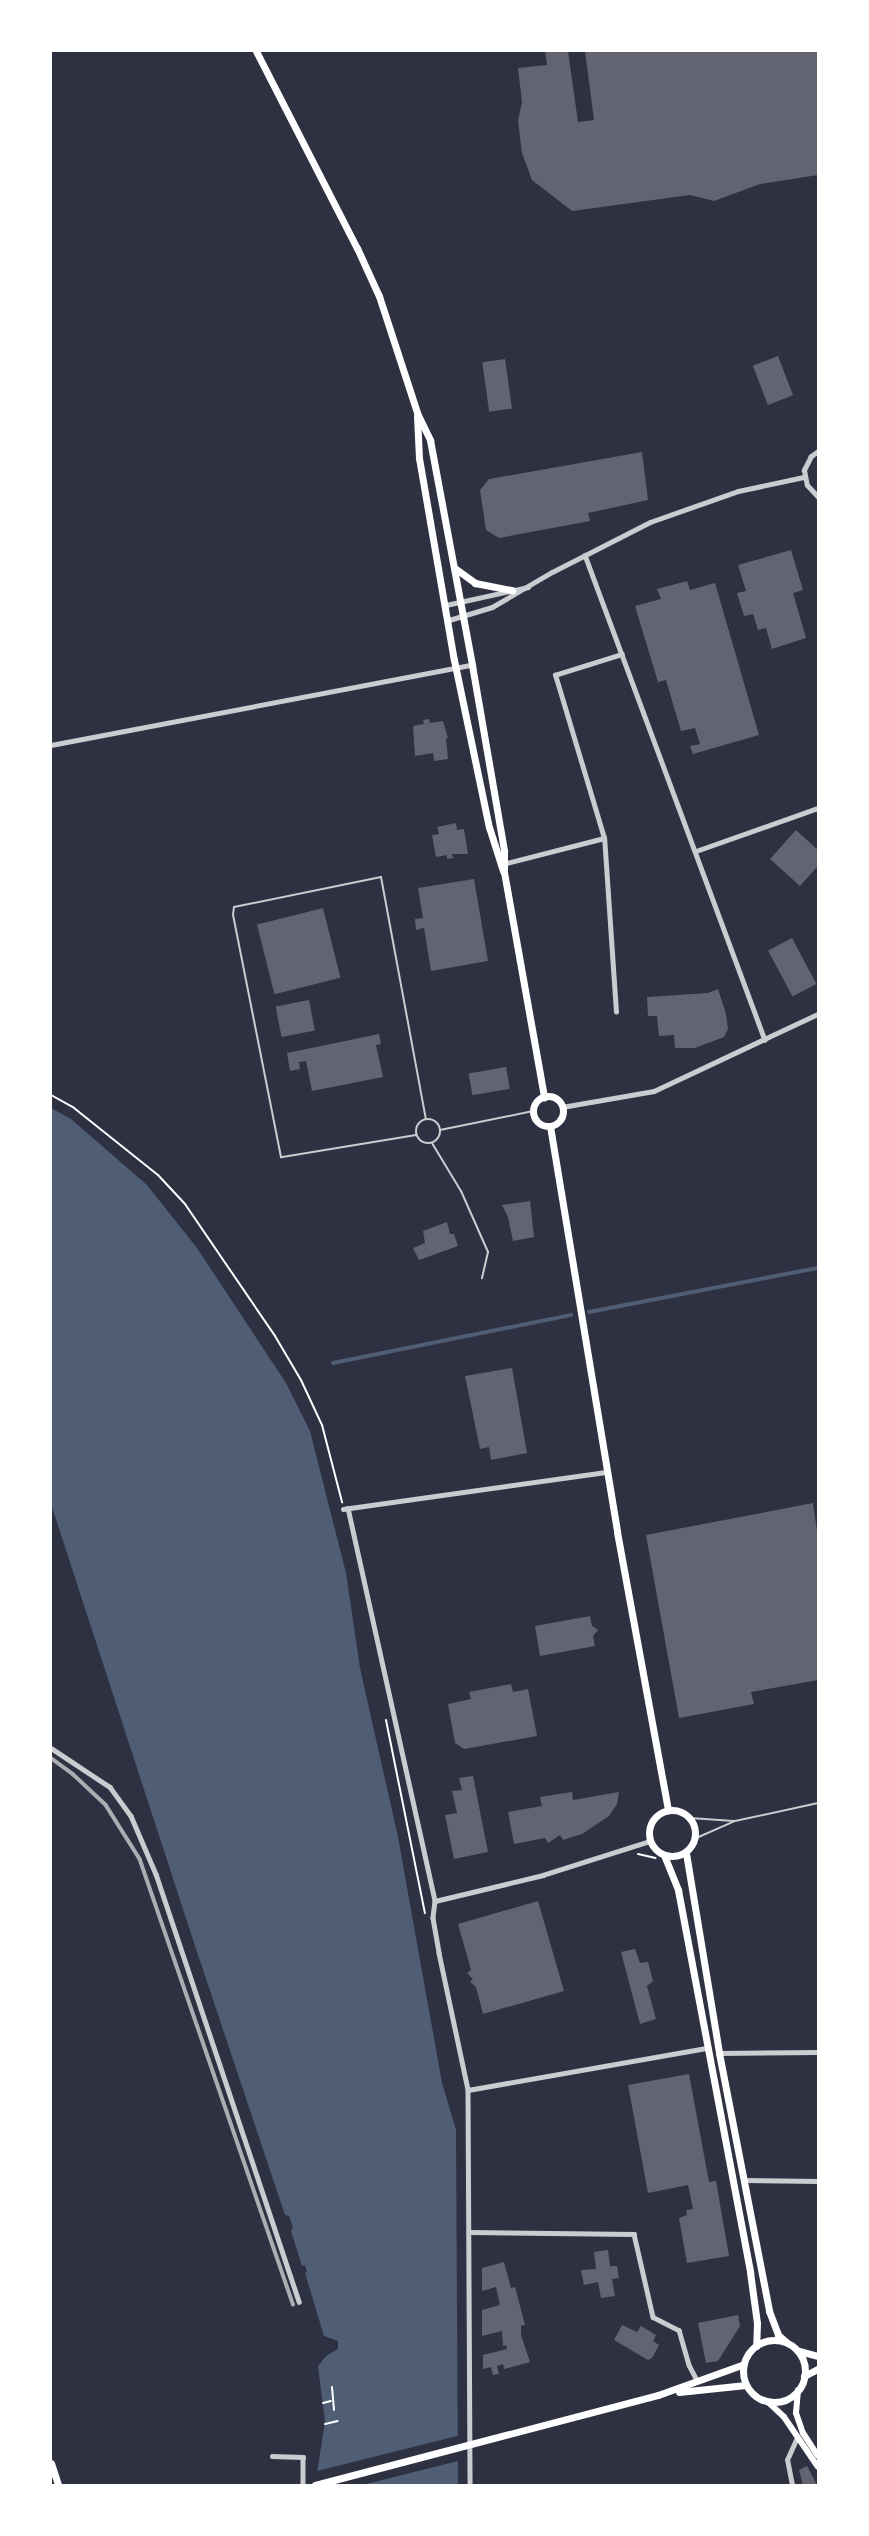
<!DOCTYPE html>
<style>
body{margin:0}
#map{position:relative;width:869px;height:2536px;overflow:hidden;background:#2d3142;font-family:Inter,sans-serif}
div>[style]{position:absolute}
[style*='--x']{left:calc(var(--x)*1px);top:calc(var(--y)*1px);width:calc(var(--w)*1px);rotate:calc(var(--a)*1deg)}
.water>*{inset:0;background:#4f5d75}
.pier>*{inset:0;background:#2d3142}
.stream>*{height:3.5px;margin:-1.75px;padding:0 1.75px;transform-origin:1.75px;border-radius:1.75px;background:#4f5d75}
.building>*{inset:0;background:#626471;transform-origin:0 0}
.path>*{height:2px;margin:-1px;padding:0 1px;transform-origin:1px;border-radius:1px;background:#fff}
.service>*{height:2px;margin:-1px;padding:0 1px;transform-origin:1px;border-radius:1px;background:#caccd0}
.service>.ring{margin:-1px;padding:0;box-sizing:content-box;background:none;border:2px solid #caccd0;border-radius:50%}
.minor>*{height:4.5px;margin:-2.25px;padding:0 2.25px;transform-origin:2.25px;border-radius:2.25px;background:#caccd0}
.tertiary>*{height:5px;margin:-2.5px;padding:0 2.5px;transform-origin:2.5px;border-radius:2.5px;background:#caccd0}
.secondary>*{height:6px;margin:-3px;padding:0 3px;transform-origin:3px;border-radius:3px;background:#fff}
.primary>*{height:7px;margin:-3.5px;padding:0 3.5px;transform-origin:3.5px;border-radius:3.5px;background:#fff}
.primary>.ring{margin:-3.5px;padding:0;box-sizing:content-box;background:none;border:7px solid #fff;border-radius:50%}
.rail>*{height:3.5px;margin:-1.75px;padding:0 1.75px;transform-origin:1.75px;border-radius:1.75px;background:#abadb3}
span{translate:-50% -50%;white-space:nowrap;text-align:center;line-height:1.15;-webkit-text-stroke:6px #fff;paint-order:stroke}
.frame{position:absolute;inset:0;border:52px solid #fff;pointer-events:none}
</style>
<div id="map">
<div class="water">
<i style="clip-path:polygon(51px 1108px,71px 1119px,147px 1185px,197px 1248px,286px 1383px,310px 1431px,346px 1573px,360px 1668px,398px 1837px,442px 2083px,456px 2130px,458px 2485px,315px 2485px,325px 2422px,318px 2366px,326px 2356px,338px 2349px,338px 2341px,324px 2336px,305px 2273px,307px 2272px,305px 2265px,302px 2266px,291px 2231px,293px 2227px,289px 2216px,285px 2215px,195px 1946px,51px 1504px)"></i>
</div>
<div class="pier">
<i style="clip-path:polygon(461px 2435px,462px 2460px,362px 2485px,311px 2485px,313px 2472px)"></i>
</div>
<div class="stream">
<i style="--x:589;--y:1312;--w:233;--a:-10.9"></i>
<i style="--x:333;--y:1363;--w:243;--a:-11.4"></i>
</div>
<div class="building">
<i style="clip-path:polygon(545px 51px,568px 51px,578px 122px,594px 120px,585px 51px,818px 51px,818px 175px,760px 184px,714px 201px,690px 195px,572px 211px,532px 180px,522px 153px,518px 121px,522px 102px,518px 68px,547px 65px)"></i>
<i style="left:778px;top:356px;width:42px;height:27px;rotate:69deg"></i>
<i style="left:505px;top:359px;width:50px;height:23px;rotate:82deg"></i>
<i style="clip-path:polygon(642px 452px,648px 500px,588px 513px,590px 521px,499px 538px,486px 530px,480px 490px,489px 479px)"></i>
<i style="clip-path:polygon(791px 550px,803px 590px,793px 593px,806px 638px,772px 649px,766px 628px,758px 630px,753px 614px,744px 616px,737px 593px,746px 591px,738px 565px)"></i>
<i style="clip-path:polygon(687px 581px,690px 590px,715px 583px,759px 735px,693px 754px,690px 746px,700px 744px,695px 728px,681px 731px,666px 680px,658px 682px,635px 606px,661px 599px,657px 589px)"></i>
<i style="clip-path:polygon(429px 719px,430px 723px,443px 721px,448px 738px,446px 738px,448px 759px,434px 761px,433px 753px,415px 756px,413px 726px,424px 724px,423px 720px)"></i>
<i style="clip-path:polygon(456px 823px,457px 830px,464px 829px,468px 854px,452px 854px,453px 858px,447px 859px,447px 855px,436px 857px,432px 835px,439px 834px,437px 827px)"></i>
<i style="clip-path:polygon(796px 830px,818px 850px,818px 866px,800px 886px,770px 859px)"></i>
<i style="clip-path:polygon(474px 879px,488px 961px,431px 971px,424px 928px,416px 930px,415px 919px,423px 918px,418px 888px)"></i>
<i style="left:323px;top:908px;width:72px;height:68px;rotate:76deg"></i>
<i style="left:792px;top:938px;width:52px;height:27px;rotate:62deg"></i>
<i style="clip-path:polygon(718px 989px,726px 1014px,728px 1029px,724px 1037px,695px 1048px,675px 1048px,674px 1035px,659px 1036px,657px 1016px,648px 1016px,647px 997px,708px 993px)"></i>
<i style="left:309px;top:1000px;width:31px;height:34px;rotate:79deg"></i>
<i style="clip-path:polygon(379px 1034px,381px 1044px,376px 1045px,383px 1077px,312px 1091px,306px 1061px,299px 1062px,300px 1069px,290px 1071px,287px 1053px)"></i>
<i style="left:506px;top:1067px;width:22px;height:38px;rotate:80deg"></i>
<i style="clip-path:polygon(530px 1201px,534px 1237px,513px 1241px,508px 1217px,502px 1205px)"></i>
<i style="clip-path:polygon(447px 1222px,450px 1234px,454px 1234px,458px 1246px,419px 1260px,413px 1248px,425px 1243px,423px 1231px)"></i>
<i style="clip-path:polygon(512px 1368px,527px 1453px,491px 1460px,489px 1447px,480px 1449px,465px 1376px)"></i>
<i style="clip-path:polygon(813px 1503px,818px 1538px,818px 1680px,751px 1692px,754px 1704px,679px 1718px,646px 1535px)"></i>
<i style="clip-path:polygon(590px 1616px,592px 1626px,598px 1630px,593px 1636px,595px 1646px,540px 1656px,535px 1626px)"></i>
<i style="clip-path:polygon(511px 1684px,513px 1692px,528px 1689px,537px 1736px,464px 1749px,455px 1743px,448px 1704px,471px 1699px,469px 1692px)"></i>
<i style="clip-path:polygon(473px 1776px,488px 1852px,454px 1859px,445px 1815px,457px 1813px,452px 1791px,462px 1790px,459px 1778px)"></i>
<i style="clip-path:polygon(572px 1792px,573px 1800px,619px 1792px,617px 1804px,609px 1816px,582px 1834px,563px 1840px,560px 1835px,548px 1843px,545px 1838px,514px 1844px,508px 1812px,542px 1806px,540px 1797px)"></i>
<i style="clip-path:polygon(538px 1901px,564px 1991px,483px 2014px,476px 1987px,470px 1982px,473px 1979px,467px 1973px,471px 1970px,458px 1924px)"></i>
<i style="clip-path:polygon(635px 1949px,640px 1963px,648px 1962px,653px 1981px,647px 1986px,656px 2019px,640px 2024px,621px 1952px)"></i>
<i style="clip-path:polygon(689px 2074px,709px 2182px,716px 2181px,729px 2256px,687px 2263px,679px 2218px,687px 2215px,686px 2210px,693px 2209px,688px 2185px,648px 2193px,628px 2085px)"></i>
<i style="clip-path:polygon(608px 2250px,610px 2266px,617px 2266px,619px 2278px,612px 2279px,615px 2296px,601px 2298px,598px 2282px,584px 2285px,581px 2270px,596px 2269px,594px 2252px)"></i>
<i style="clip-path:polygon(504px 2262px,511px 2288px,515px 2287px,525px 2325px,521px 2326px,521px 2335px,530px 2362px,504px 2369px,503px 2364px,497px 2366px,499px 2374px,493px 2375px,491px 2367px,483px 2369px,483px 2355px,507px 2349px,506px 2345px,503px 2346px,502px 2331px,482px 2336px,482px 2310px,500px 2305px,496px 2287px,482px 2291px,482px 2268px)"></i>
<i style="clip-path:polygon(738px 2315px,740px 2326px,718px 2361px,706px 2363px,698px 2323px)"></i>
<i style="clip-path:polygon(622px 2325px,637px 2332px,641px 2326px,656px 2335px,653px 2341px,659px 2345px,652px 2358px,648px 2360px,614px 2340px)"></i>
<i style="clip-path:polygon(807px 2466px,817px 2485px,803px 2485px,799px 2470px)"></i>
</div>
<div class="path">
<i style="--x:51;--y:1095;--w:26;--a:29"></i>
<i style="--x:74;--y:1108;--w:107;--a:38.6"></i>
<i style="--x:158;--y:1175;--w:40;--a:47"></i>
<i style="--x:185;--y:1204;--w:160;--a:55.7"></i>
<i style="--x:275;--y:1336;--w:51;--a:59.4"></i>
<i style="--x:301;--y:1380;--w:50;--a:65"></i>
<i style="--x:322;--y:1425;--w:80;--a:75.4"></i>
<i style="--x:386;--y:1720;--w:197;--a:78.6"></i>
<i style="--x:638;--y:1854;--w:18;--a:13"></i>
<i style="--x:332;--y:2387;--w:23;--a:85"></i>
<i style="--x:323;--y:2403;--w:8;--a:-14"></i>
<i style="--x:325;--y:2424;--w:13;--a:-13"></i>
</div>
<div class="service">
<i class="ring" style="left:416px;top:1119px;width:22px;height:22px"></i>
<i style="--x:440;--y:1130;--w:95;--a:-11.5"></i>
<i style="--x:416;--y:1135;--w:137;--a:170.7"></i>
<i style="--x:281;--y:1157;--w:247;--a:-101.2"></i>
<i style="--x:233;--y:915;--w:8;--a:-83"></i>
<i style="--x:234;--y:907;--w:150;--a:-11.5"></i>
<i style="--x:381;--y:877;--w:246;--a:79.5"></i>
<i style="--x:432;--y:1143;--w:56;--a:58.9"></i>
<i style="--x:461;--y:1191;--w:67;--a:66.1"></i>
<i style="--x:488;--y:1252;--w:27;--a:103"></i>
<i style="--x:690;--y:1818;--w:44;--a:3.9"></i>
<i style="--x:694;--y:1839;--w:45;--a:-23.7"></i>
<i style="--x:735;--y:1821;--w:85;--a:-12.2"></i>
</div>
<div class="minor">
<i style="--x:585;--y:555;--w:517;--a:69.64"></i>
<i style="--x:51;--y:745;--w:429;--a:-10.8"></i>
<i style="--x:696;--y:851;--w:129;--a:-19.4"></i>
<i style="--x:503;--y:864;--w:104;--a:-14.4"></i>
<i style="--x:616;--y:1012;--w:174;--a:-93.9"></i>
<i style="--x:604;--y:838;--w:170;--a:-106.7"></i>
<i style="--x:555;--y:675;--w:70;--a:-17.4"></i>
<i style="--x:562;--y:1107;--w:93;--a:-9.9"></i>
<i style="--x:654;--y:1091;--w:181;--a:-25.2"></i>
<i style="--x:348;--y:1508;--w:403;--a:77.5"></i>
<i style="--x:435;--y:1901;--w:17;--a:97"></i>
<i style="--x:433;--y:1918;--w:36;--a:80"></i>
<i style="--x:439;--y:1953;--w:140;--a:78"></i>
<i style="--x:468;--y:2090;--w:395;--a:89.7"></i>
<i style="--x:343;--y:1509;--w:267;--a:-8"></i>
<i style="--x:51;--y:1748;--w:71;--a:33.5"></i>
<i style="--x:110;--y:1787;--w:36;--a:54"></i>
<i style="--x:131;--y:1816;--w:63;--a:66.7"></i>
<i style="--x:156;--y:1874;--w:451;--a:71.5"></i>
<i style="--x:435;--y:1901;--w:111;--a:-13.5"></i>
<i style="--x:543;--y:1875;--w:112;--a:-17.6"></i>
<i style="--x:719;--y:2053;--w:99;--a:-0.6"></i>
<i style="--x:468;--y:2090;--w:243;--a:-10"></i>
<i style="--x:743;--y:2180;--w:75;--a:0.8"></i>
<i style="--x:469;--y:2232;--w:165;--a:0.7"></i>
<i style="--x:634;--y:2234;--w:85;--a:77.1"></i>
<i style="--x:653;--y:2317;--w:29;--a:27"></i>
<i style="--x:679;--y:2330;--w:36;--a:74"></i>
<i style="--x:689;--y:2365;--w:17;--a:62"></i>
<i style="--x:272;--y:2456;--w:31;--a:2"></i>
<i style="--x:303;--y:2457;--w:28;--a:90"></i>
<i style="--x:792;--y:2485;--w:25;--a:-101"></i>
<i style="--x:787;--y:2460;--w:24;--a:-66"></i>
</div>
<div class="tertiary">
<i style="--x:818;--y:451;--w:9;--a:144"></i>
<i style="--x:811;--y:456;--w:16;--a:117"></i>
<i style="--x:804;--y:470;--w:15;--a:79"></i>
<i style="--x:807;--y:485;--w:16;--a:47"></i>
<i style="--x:446;--y:605;--w:84;--a:-12.4"></i>
<i style="--x:449;--y:620;--w:45;--a:-16.8"></i>
<i style="--x:492;--y:607;--w:69;--a:-30.3"></i>
<i style="--x:552;--y:572;--w:110;--a:-27"></i>
<i style="--x:650;--y:522;--w:93;--a:-19.4"></i>
<i style="--x:738;--y:491;--w:67;--a:-12"></i>
</div>
<div class="secondary">
<i style="--x:798;--y:2390;--w:23;--a:95"></i>
<i style="--x:796;--y:2413;--w:21;--a:71"></i>
<i style="--x:803;--y:2433;--w:27;--a:57"></i>
<i style="--x:767;--y:2401;--w:23;--a:43"></i>
<i style="--x:784;--y:2417;--w:60;--a:55.8"></i>
</div>
<div class="primary">
<i style="--x:256;--y:51;--w:221;--a:62.9"></i>
<i style="--x:357;--y:248;--w:53;--a:65.4"></i>
<i style="--x:379;--y:296;--w:125;--a:71.9"></i>
<i style="--x:418;--y:415;--w:28;--a:64"></i>
<i style="--x:430;--y:440;--w:229;--a:79.4"></i>
<i style="--x:472;--y:665;--w:189;--a:80.2"></i>
<i style="--x:504;--y:851;--w:21;--a:90"></i>
<i style="--x:504;--y:872;--w:229;--a:79.9"></i>
<i style="--x:417;--y:416;--w:42;--a:87.3"></i>
<i style="--x:419;--y:458;--w:205;--a:80.2"></i>
<i style="--x:454;--y:660;--w:171;--a:78.2"></i>
<i style="--x:489;--y:827;--w:46;--a:72.3"></i>
<i style="--x:456;--y:569;--w:24;--a:36"></i>
<i style="--x:475;--y:583;--w:38;--a:11"></i>
<i class="ring" style="left:533px;top:1096px;width:23px;height:23px"></i>
<i style="--x:550;--y:1126;--w:411;--a:80.6"></i>
<i style="--x:617;--y:1532;--w:283;--a:79.6"></i>
<i class="ring" style="left:649px;top:1810px;width:39px;height:39px"></i>
<i style="--x:686;--y:1853;--w:203;--a:80.6"></i>
<i style="--x:719;--y:2053;--w:263;--a:79"></i>
<i style="--x:769;--y:2311;--w:26;--a:69"></i>
<i style="--x:778;--y:2335;--w:11;--a:41"></i>
<i style="--x:664;--y:1855;--w:38;--a:68"></i>
<i style="--x:678;--y:1890;--w:389;--a:79.3"></i>
<i style="--x:750;--y:2272;--w:51;--a:82.2"></i>
<i style="--x:757;--y:2323;--w:23;--a:92"></i>
<i class="ring" style="left:743px;top:2340px;width:55px;height:55px"></i>
<i style="--x:799;--y:2351;--w:20;--a:15"></i>
<i style="--x:804;--y:2376;--w:16;--a:-27"></i>
<i style="--x:679;--y:2392;--w:67;--a:-6"></i>
<i style="--x:51;--y:2463;--w:23;--a:72"></i>
<i style="--x:315;--y:2485;--w:355;--a:-14.7"></i>
<i style="--x:658;--y:2395;--w:91;--a:-19.8"></i>
</div>
<div class="rail">
<i style="--x:51;--y:1758;--w:27;--a:36"></i>
<i style="--x:73;--y:1774;--w:45;--a:43.2"></i>
<i style="--x:106;--y:1805;--w:64;--a:57.8"></i>
<i style="--x:140;--y:1859;--w:471;--a:71"></i>
</div>
<div class="frame"></div>
</div>
